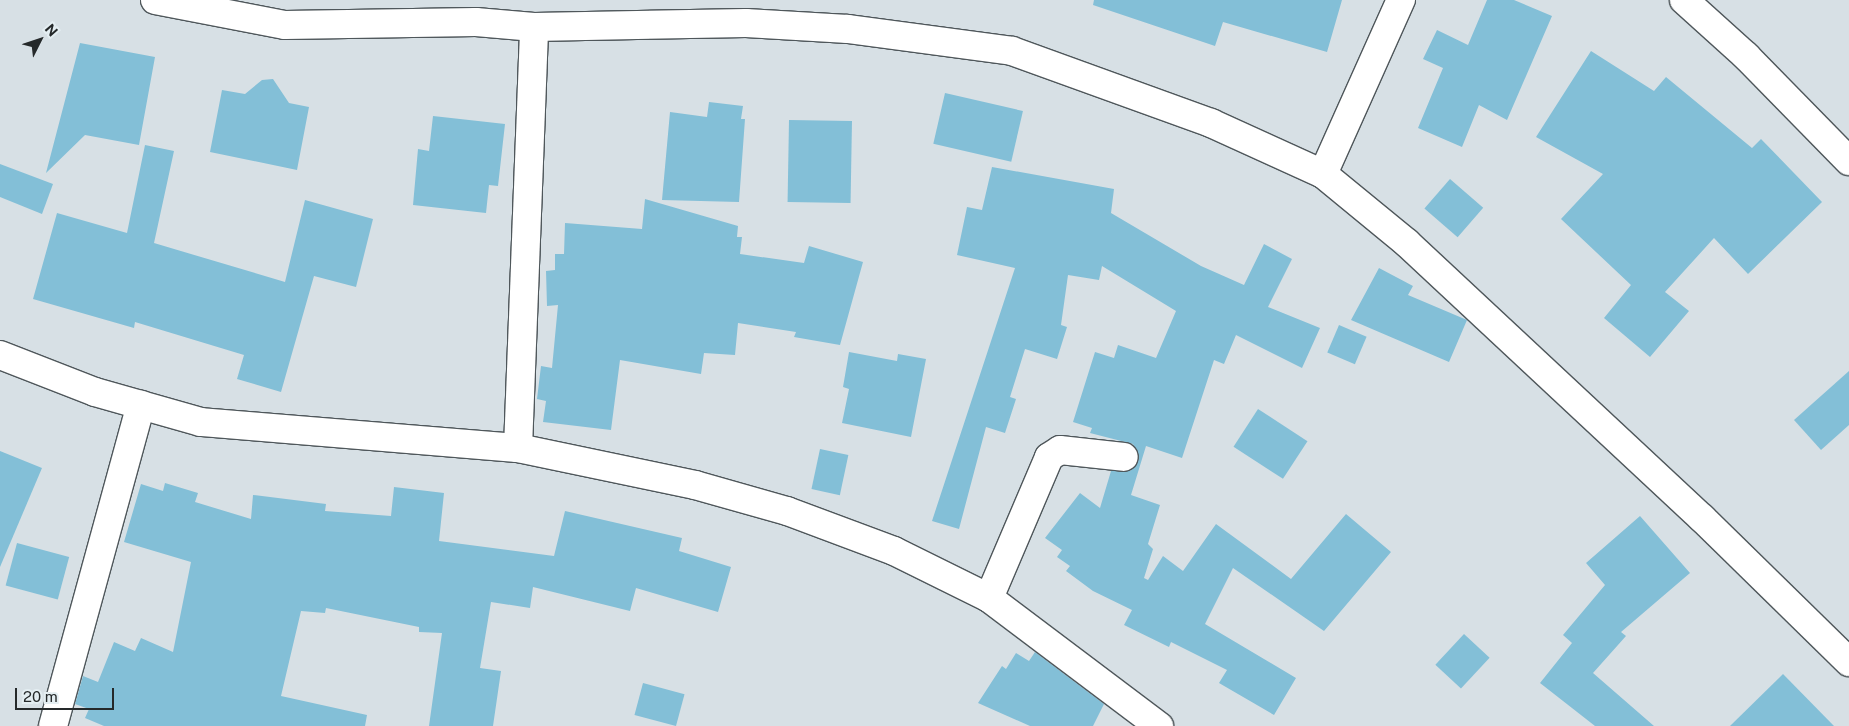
<!DOCTYPE html>
<style>
body{margin:0}
#map{position:relative;width:1849px;height:726px;overflow:hidden;background:#d7e0e5;font-family:"Public Sans",sans-serif}
div>[style]{position:absolute}
[style*='--x']{left:calc(var(--x)*1px);top:calc(var(--y)*1px);width:calc(var(--w)*1px);rotate:calc(var(--a)*1deg)}
.building>*{inset:0;background:#83bfd7;transform-origin:0 0}
.roads{filter:drop-shadow(1px 0 #4f575b) drop-shadow(-1px 0 #4f575b) drop-shadow(0 1px #4f575b) drop-shadow(0 -1px #4f575b)}
.minor>*{height:28px;margin:-14px;padding:0 14px;transform-origin:14px;border-radius:14px;background:#fff}
span{translate:-50% -50%;white-space:nowrap;text-align:center;line-height:1.15;-webkit-text-stroke:5px #e4eef2;paint-order:stroke}
.north{position:absolute;left:15px;top:15px;width:50px;height:50px;-webkit-text-stroke:4px #e4eef2;paint-order:stroke;rotate:49deg;font-size:14px;font-weight:700;line-height:20px;text-align:center;color:#25292a}
.north::after{content:'';display:block;margin:auto;width:18px;height:22px;background:#25292a;clip-path:polygon(50% 0,100% 100%,50% 72%,0 100%)}
.scale{position:absolute;left:15px;top:688px;width:99px;height:22px;box-sizing:border-box;border:2px solid #25292a;border-top:0;padding-left:6px;font-size:15px;line-height:18px;white-space:nowrap;color:#25292a;-webkit-text-stroke:4px #e4eef2;paint-order:stroke}
</style>
<div id="map">
<div class="building">
<i style="clip-path:polygon(1094px 0,1342px 0,1327px 52px,1223px 22px,1215px 46px,1093px 5px)"></i>
<i style="clip-path:polygon(1487px 0,1514px 0,1552px 16px,1507px 120px,1479px 105px,1462px 147px,1418px 128px,1443px 68px,1423px 59px,1437px 30px,1468px 45px)"></i>
<i style="clip-path:polygon(80px 43px,155px 57px,139px 145px,85px 135px,46px 173px)"></i>
<i style="clip-path:polygon(1591px 51px,1654px 91px,1666px 77px,1752px 148px,1761px 139px,1822px 202px,1748px 274px,1714px 238px,1665px 292px,1689px 311px,1650px 357px,1604px 318px,1631px 285px,1561px 219px,1603px 174px,1536px 137px)"></i>
<i style="clip-path:polygon(273px 79px,289px 103px,309px 107px,297px 170px,210px 152px,222px 90px,245px 94px,262px 80px)"></i>
<i style="left:945px;top:93px;width:80px;height:52px;rotate:13deg"></i>
<i style="clip-path:polygon(709px 102px,743px 106px,741px 119px,745px 119px,739px 202px,662px 200px,670px 112px,707px 117px)"></i>
<i style="clip-path:polygon(433px 116px,505px 124px,498px 186px,489px 185px,486px 213px,413px 205px,418px 149px,429px 151px)"></i>
<i style="left:789px;top:120px;width:63px;height:82px;rotate:1deg"></i>
<i style="clip-path:polygon(145px 145px,174px 151px,154px 243px,285px 282px,305px 200px,373px 219px,356px 287px,314px 276px,281px 392px,237px 379px,244px 355px,135px 322px,134px 328px,33px 299px,57px 213px,127px 233px)"></i>
<i style="clip-path:polygon(0 164px,53px 184px,42px 214px,0 197px)"></i>
<i style="clip-path:polygon(992px 167px,1114px 189px,1111px 213px,1201px 266px,1244px 285px,1264px 244px,1292px 259px,1268px 307px,1320px 328px,1302px 368px,1236px 335px,1224px 364px,1214px 360px,1182px 458px,1146px 446px,1131px 495px,1160px 505px,1148px 544px,1153px 549px,1144px 578px,1148px 580px,1163px 556px,1183px 571px,1216px 524px,1291px 579px,1346px 514px,1391px 552px,1324px 631px,1233px 568px,1205px 624px,1296px 678px,1274px 715px,1219px 683px,1227px 670px,1171px 642px,1169px 647px,1124px 625px,1132px 610px,1093px 591px,1066px 571px,1070px 566px,1057px 557px,1062px 550px,1045px 538px,1080px 493px,1100px 508px,1111px 471px,1130px 471px,1139px 459px,1133px 444px,1090px 433px,1092px 428px,1073px 422px,1095px 352px,1114px 358px,1118px 345px,1156px 358px,1176px 311px,1102px 266px,1099px 280px,1068px 275px,1061px 325px,1067px 327px,1057px 359px,1025px 349px,1010px 397px,1016px 399px,1005px 433px,986px 427px,959px 529px,932px 521px,1015px 268px,957px 255px,967px 207px,982px 210px)"></i>
<i style="left:1450px;top:179px;width:44px;height:39px;rotate:41deg"></i>
<i style="clip-path:polygon(645px 199px,738px 226px,737px 237px,742px 237px,740px 254px,804px 263px,809px 246px,863px 262px,840px 345px,794px 337px,796px 332px,738px 323px,735px 355px,704px 353px,701px 374px,620px 360px,611px 430px,543px 422px,546px 401px,537px 399px,541px 366px,552px 368px,558px 305px,547px 306px,546px 271px,555px 270px,555px 254px,564px 254px,565px 223px,642px 229px)"></i>
<i style="clip-path:polygon(1379px 268px,1413px 286px,1408px 295px,1467px 320px,1449px 362px,1351px 320px)"></i>
<i style="left:1339px;top:325px;width:30px;height:30px;rotate:23deg"></i>
<i style="clip-path:polygon(849px 352px,897px 361px,898px 354px,926px 359px,911px 437px,842px 423px,849px 389px,843px 387px)"></i>
<i style="clip-path:polygon(1849px 371px,1849px 425px,1821px 450px,1794px 420px)"></i>
<i style="left:1258px;top:409px;width:59px;height:45px;rotate:33deg"></i>
<i style="left:820px;top:449px;width:29px;height:41px;rotate:12deg"></i>
<i style="clip-path:polygon(0 451px,42px 468px,0 567px)"></i>
<i style="clip-path:polygon(165px 483px,198px 493px,195px 502px,251px 519px,253px 495px,326px 504px,325px 511px,391px 516px,394px 487px,444px 493px,439px 541px,554px 556px,565px 511px,682px 538px,679px 551px,731px 567px,718px 612px,636px 588px,630px 611px,533px 587px,530px 608px,491px 602px,480px 668px,501px 671px,493px 726px,429px 726px,442px 633px,419px 632px,419px 627px,326px 608px,325px 613px,301px 611px,281px 696px,367px 715px,365px 726px,104px 726px,85px 718px,89px 709px,75px 704px,83px 676px,98px 682px,114px 642px,135px 651px,141px 638px,173px 652px,191px 562px,124px 542px,141px 484px,163px 491px)"></i>
<i style="clip-path:polygon(1640px 516px,1690px 573px,1621px 632px,1626px 636px,1593px 673px,1654px 726px,1595px 726px,1540px 683px,1572px 643px,1563px 635px,1605px 585px,1586px 563px)"></i>
<i style="left:17px;top:543px;width:54px;height:44px;rotate:15deg"></i>
<i style="left:1464px;top:634px;width:35px;height:42px;rotate:43deg"></i>
<i style="clip-path:polygon(1035px 652px,1104px 704px,1093px 726px,1030px 726px,978px 703px,1002px 666px,1006px 669px,1016px 653px,1029px 661px)"></i>
<i style="clip-path:polygon(1783px 674px,1834px 726px,1730px 726px)"></i>
<i style="left:643px;top:683px;width:43px;height:33px;rotate:15deg"></i>
</div>
<div class="roads">
<div class="minor">
<i style="--x:155;--y:0;--w:132;--a:10.9"></i>
<i style="--x:285;--y:25;--w:191;--a:-0.9"></i>
<i style="--x:476;--y:22;--w:58;--a:4.9"></i>
<i style="--x:534;--y:27;--w:212;--a:-1.1"></i>
<i style="--x:746;--y:23;--w:102;--a:3.4"></i>
<i style="--x:848;--y:29;--w:165;--a:7.6"></i>
<i style="--x:1012;--y:51;--w:212;--a:19.9"></i>
<i style="--x:1211;--y:123;--w:123;--a:24.5"></i>
<i style="--x:1323;--y:174;--w:109;--a:39.4"></i>
<i style="--x:1407;--y:243;--w:403;--a:43"></i>
<i style="--x:1702;--y:518;--w:206;--a:44.4"></i>
<i style="--x:1684;--y:0;--w:84;--a:42.1"></i>
<i style="--x:1746;--y:56;--w:147;--a:45.6"></i>
<i style="--x:1323;--y:174;--w:191;--a:-65.9"></i>
<i style="--x:0;--y:355;--w:102;--a:21.3"></i>
<i style="--x:95;--y:392;--w:110;--a:15.8"></i>
<i style="--x:201;--y:422;--w:318;--a:4.7"></i>
<i style="--x:518;--y:448;--w:181;--a:11.8"></i>
<i style="--x:695;--y:485;--w:96;--a:15.8"></i>
<i style="--x:787;--y:511;--w:114;--a:20.5"></i>
<i style="--x:894;--y:551;--w:106;--a:26.3"></i>
<i style="--x:989;--y:598;--w:213;--a:37"></i>
<i style="--x:518;--y:448;--w:421;--a:-87.8"></i>
<i style="--x:989;--y:598;--w:153;--a:-66.9"></i>
<i style="--x:1049;--y:457;--w:13;--a:-32"></i>
<i style="--x:1060;--y:450;--w:64;--a:6.2"></i>
<i style="--x:53;--y:726;--w:333;--a:-74.7"></i>
</div>
</div>
<div class="north">N</div>
<div class="scale">20 m</div>
</div>
